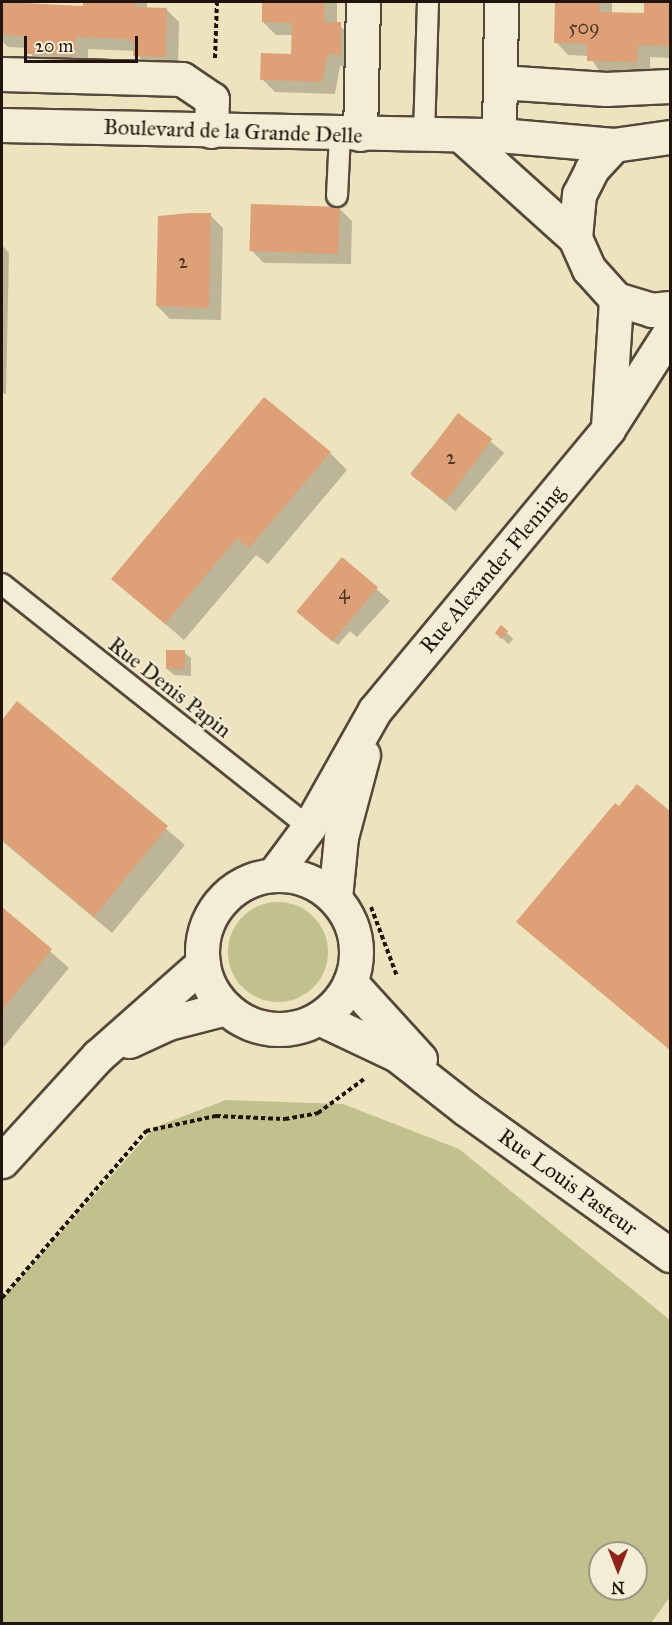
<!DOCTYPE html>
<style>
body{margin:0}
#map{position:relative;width:672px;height:1625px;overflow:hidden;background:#ede3bf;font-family:"IM FELL Great Primer",serif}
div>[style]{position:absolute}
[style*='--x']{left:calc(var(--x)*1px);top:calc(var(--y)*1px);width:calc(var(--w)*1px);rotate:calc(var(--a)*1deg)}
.green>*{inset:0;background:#c0c18d}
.round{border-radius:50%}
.shadow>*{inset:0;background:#0003;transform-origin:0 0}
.building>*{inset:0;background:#dda077;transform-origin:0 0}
.path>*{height:4px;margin-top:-2px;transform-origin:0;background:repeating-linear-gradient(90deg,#21140f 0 4.5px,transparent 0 7.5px)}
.roads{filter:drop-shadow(2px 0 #54483b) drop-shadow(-2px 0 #54483b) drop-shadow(0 2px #54483b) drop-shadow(0 -2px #54483b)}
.service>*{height:20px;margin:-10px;padding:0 10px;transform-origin:10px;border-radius:10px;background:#f3edd5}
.minor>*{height:33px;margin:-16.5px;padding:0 16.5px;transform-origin:16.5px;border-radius:16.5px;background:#f3edd5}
.tertiary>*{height:33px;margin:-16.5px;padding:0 16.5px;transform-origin:16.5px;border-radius:16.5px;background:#f3edd5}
.tertiary>.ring{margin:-16.5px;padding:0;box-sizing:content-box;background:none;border:33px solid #f3edd5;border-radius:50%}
span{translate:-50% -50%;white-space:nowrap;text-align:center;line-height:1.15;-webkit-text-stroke:4.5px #f3edd5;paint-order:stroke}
.number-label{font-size:20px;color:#503729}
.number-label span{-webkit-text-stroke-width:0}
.street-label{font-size:22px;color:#21140f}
.frame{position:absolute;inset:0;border:3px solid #21140f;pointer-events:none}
.north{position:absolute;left:588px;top:1541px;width:60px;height:60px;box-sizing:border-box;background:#f3edd5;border:2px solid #9f9686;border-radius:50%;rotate:180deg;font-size:16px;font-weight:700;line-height:24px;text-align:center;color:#21140f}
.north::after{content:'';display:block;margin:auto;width:21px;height:27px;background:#8f2418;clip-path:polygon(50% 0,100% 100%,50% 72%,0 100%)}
.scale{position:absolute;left:24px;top:36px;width:114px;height:27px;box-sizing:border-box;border:3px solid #21140f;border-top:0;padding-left:8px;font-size:18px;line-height:21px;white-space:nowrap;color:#21140f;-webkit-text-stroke:4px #f3edd5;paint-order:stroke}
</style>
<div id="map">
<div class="green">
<i class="round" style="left:228px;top:902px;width:100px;height:100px"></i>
<i style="clip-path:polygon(evenodd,226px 1100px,343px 1104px,459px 1149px,670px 1320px,670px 1597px,651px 1623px,2px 1623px,2px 1299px,155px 1127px,226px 1100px,600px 1553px,636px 1553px,636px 1589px,600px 1589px,600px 1553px)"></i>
</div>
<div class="shadow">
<i style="clip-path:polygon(2px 2px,84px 7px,84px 2px,147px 2px,147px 9px,166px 9px,179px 22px,178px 70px,148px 68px,135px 51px,88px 49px,88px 67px,40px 66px,27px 48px,8px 47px,2px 41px)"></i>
<i style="clip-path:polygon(264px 2px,355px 2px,337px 3px,337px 24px,353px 37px,353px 67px,340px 66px,335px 94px,275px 92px,262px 79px,293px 56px,293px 35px,276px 35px,263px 22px)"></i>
<i style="clip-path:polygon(557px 2px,612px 2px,612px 14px,646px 15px,646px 2px,670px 2px,670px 58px,650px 57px,650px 75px,601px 73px,589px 56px,568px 55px,556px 42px)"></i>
<i style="clip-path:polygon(339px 208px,352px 221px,351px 264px,264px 263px,251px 250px)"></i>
<i style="clip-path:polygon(210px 215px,223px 228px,221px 320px,170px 319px,157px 306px)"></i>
<i style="clip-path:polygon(2px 245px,9px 253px,6px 394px,2px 393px)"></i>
<i style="left:459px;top:415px;width:59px;height:76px;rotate:40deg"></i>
<i style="clip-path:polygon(330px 453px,347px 470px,268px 564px,256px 555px,184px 640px,113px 579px)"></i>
<i style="clip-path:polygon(342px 559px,390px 601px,357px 637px,350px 631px,338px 645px,304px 618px)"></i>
<i style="left:502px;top:628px;width:16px;height:7px;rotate:45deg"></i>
<i style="clip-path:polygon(184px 652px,191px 658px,191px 676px,174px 675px,167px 669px)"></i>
<i style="clip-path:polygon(18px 703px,185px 845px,112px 933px,2px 841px,2px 722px)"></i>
<i style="clip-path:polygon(638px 786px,670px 813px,670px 1050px,518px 922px)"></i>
<i style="clip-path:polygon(2px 909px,69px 968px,2px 1049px)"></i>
</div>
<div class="building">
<i style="clip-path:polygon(2px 2px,83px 6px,83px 2px,135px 2px,135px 7px,167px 8px,166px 57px,133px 56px,134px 43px,127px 39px,76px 37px,75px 55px,25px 54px,26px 36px,2px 35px)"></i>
<i style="clip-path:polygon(262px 2px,325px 2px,324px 22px,341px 22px,341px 55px,328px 54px,322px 82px,260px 80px,261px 53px,291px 54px,292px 23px,262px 22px)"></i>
<i style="clip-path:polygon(555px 2px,600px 2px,599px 12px,644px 13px,644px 2px,670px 2px,670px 46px,638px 45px,637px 62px,587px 61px,587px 44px,554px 43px)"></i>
<i style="left:251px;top:204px;width:89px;height:47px;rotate:2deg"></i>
<i style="clip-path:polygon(189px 213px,211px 213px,209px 308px,156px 306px,158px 216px)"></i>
<i style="clip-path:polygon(264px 397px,331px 452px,249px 548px,237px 538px,165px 624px,111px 579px)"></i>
<i style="left:458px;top:413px;width:43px;height:78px;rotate:37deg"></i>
<i style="left:342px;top:557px;width:47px;height:71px;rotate:40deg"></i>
<i style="clip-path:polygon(501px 625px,508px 631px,501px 639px,495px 633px)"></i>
<i style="left:166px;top:650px;width:19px;height:19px"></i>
<i style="clip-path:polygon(17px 701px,168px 826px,94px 917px,2px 840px,2px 720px)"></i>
<i style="clip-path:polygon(637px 784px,670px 811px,670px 1050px,516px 922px,615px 803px,619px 806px)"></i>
<i style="clip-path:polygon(2px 907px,52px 949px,2px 1010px)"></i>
</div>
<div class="path">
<i style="--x:215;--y:58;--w:56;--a:-88"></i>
<i style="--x:371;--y:907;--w:74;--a:69.4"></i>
<i style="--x:2;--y:1298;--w:221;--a:-49.2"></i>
<i style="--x:146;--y:1131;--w:72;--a:-12.1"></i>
<i style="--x:216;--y:1116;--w:69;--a:2.5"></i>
<i style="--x:285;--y:1119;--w:34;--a:-10"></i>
<i style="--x:318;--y:1113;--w:57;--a:-36.5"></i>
</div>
<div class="roads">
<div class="service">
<i style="--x:424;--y:136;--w:134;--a:-88.3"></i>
<i style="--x:337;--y:196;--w:62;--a:-87.2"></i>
<i style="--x:2;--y:584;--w:392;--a:38.4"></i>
</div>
<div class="minor">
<i style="--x:2;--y:74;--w:180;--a:1.6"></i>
<i style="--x:182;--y:79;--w:36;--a:34"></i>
<i style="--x:212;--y:99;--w:32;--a:92"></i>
<i style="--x:500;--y:82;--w:106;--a:3.8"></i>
<i style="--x:606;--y:89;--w:64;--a:-2.7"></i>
<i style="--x:2;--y:125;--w:497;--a:1.2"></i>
<i style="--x:499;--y:135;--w:115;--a:5"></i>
<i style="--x:360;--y:134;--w:132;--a:-88.7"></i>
<i style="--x:499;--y:135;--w:133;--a:-89.1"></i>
<i style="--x:464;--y:138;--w:149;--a:42"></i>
<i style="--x:466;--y:1109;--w:251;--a:35.6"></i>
</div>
<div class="tertiary">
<i style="--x:670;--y:137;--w:57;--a:171.9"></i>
<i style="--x:614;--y:145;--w:33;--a:133"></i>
<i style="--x:592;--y:169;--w:28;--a:117"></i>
<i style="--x:579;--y:194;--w:44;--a:95.2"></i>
<i style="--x:575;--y:238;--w:34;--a:66"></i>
<i style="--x:589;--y:269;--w:40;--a:48"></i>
<i style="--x:616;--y:299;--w:37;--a:17"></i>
<i style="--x:651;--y:310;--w:19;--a:-6"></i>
<i style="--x:608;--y:427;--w:128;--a:-86.4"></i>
<i style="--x:274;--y:874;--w:59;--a:-53.3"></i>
<i style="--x:309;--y:827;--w:134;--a:-60.6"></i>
<i style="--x:375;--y:710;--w:365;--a:-50.3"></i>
<i style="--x:608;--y:429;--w:115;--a:-57.4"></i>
<i class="ring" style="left:202px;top:875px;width:121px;height:121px"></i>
<i style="--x:335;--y:898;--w:61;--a:-84.4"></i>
<i style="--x:341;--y:837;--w:85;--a:-75"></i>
<i style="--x:350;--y:982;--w:104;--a:47.7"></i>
<i style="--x:319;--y:1018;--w:86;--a:25.4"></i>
<i style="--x:397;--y:1055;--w:88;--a:38"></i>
<i style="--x:129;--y:1041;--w:43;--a:-24.8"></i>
<i style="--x:168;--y:1023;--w:60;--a:-14.5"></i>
<i style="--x:2;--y:1161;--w:142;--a:-47.6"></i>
<i style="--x:98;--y:1056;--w:140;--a:-41.5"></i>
</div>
</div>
<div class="number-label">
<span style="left:584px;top:27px">509</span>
<span style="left:183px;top:261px">2</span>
<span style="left:451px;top:457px">2</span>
<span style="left:344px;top:592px">4</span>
</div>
<div class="street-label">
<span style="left:233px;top:131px;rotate:2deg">Boulevard de la Grande Delle</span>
<span style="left:492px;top:569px;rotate:-50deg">Rue Alexander Fleming</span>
<span style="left:170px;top:687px;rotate:38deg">Rue Denis Papin</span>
<span style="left:568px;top:1182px;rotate:36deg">Rue Louis Pasteur</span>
</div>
<div class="frame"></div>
<div class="north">N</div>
<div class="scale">20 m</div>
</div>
